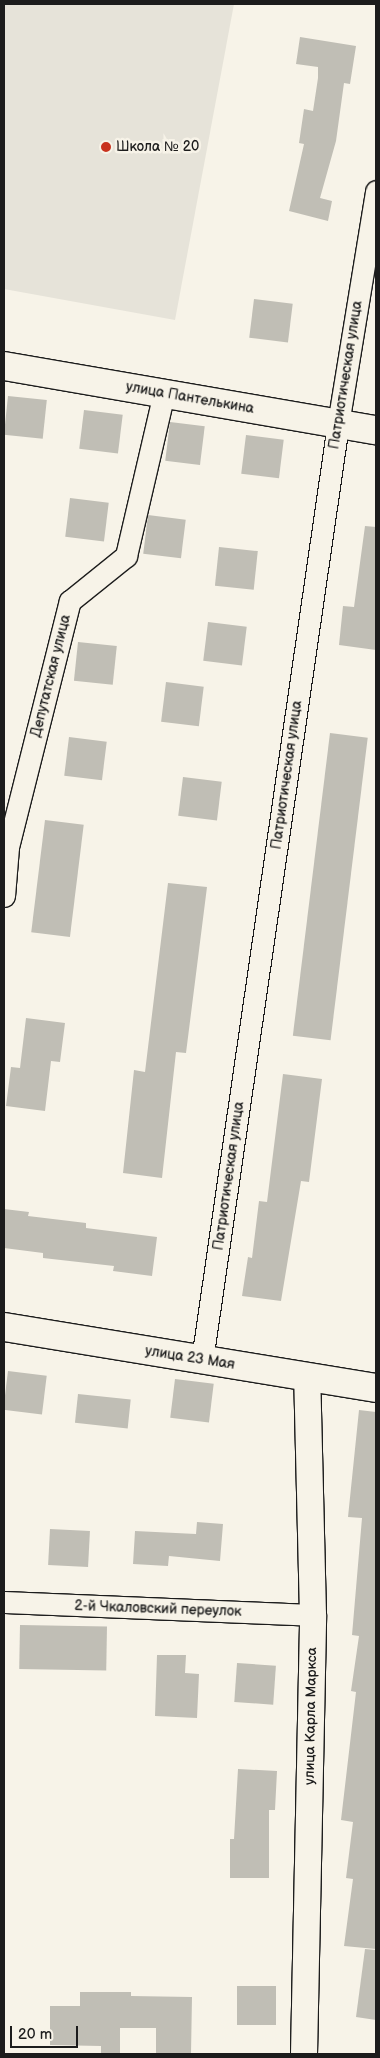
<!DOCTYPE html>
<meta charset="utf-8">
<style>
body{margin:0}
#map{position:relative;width:380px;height:2058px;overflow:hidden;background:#f7f3e8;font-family:"Balsamiq Sans",sans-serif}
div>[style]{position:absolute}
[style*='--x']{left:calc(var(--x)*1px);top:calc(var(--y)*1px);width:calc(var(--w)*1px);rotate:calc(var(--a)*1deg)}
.built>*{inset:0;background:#e6e3d9}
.building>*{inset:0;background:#c0beb5;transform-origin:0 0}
.roads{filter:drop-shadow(1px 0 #1c1c1c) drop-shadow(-1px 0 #1c1c1c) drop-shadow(0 1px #1c1c1c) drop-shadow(0 -1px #1c1c1c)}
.minor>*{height:21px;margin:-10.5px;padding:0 10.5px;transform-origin:10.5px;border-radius:10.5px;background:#f7f3e8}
.tertiary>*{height:26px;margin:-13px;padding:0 13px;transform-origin:13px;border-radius:13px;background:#f7f3e8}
.secondary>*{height:28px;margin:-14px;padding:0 14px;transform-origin:14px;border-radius:14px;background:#f7f3e8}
.dots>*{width:14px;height:14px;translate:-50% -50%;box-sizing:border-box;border:2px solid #f7f3e8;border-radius:50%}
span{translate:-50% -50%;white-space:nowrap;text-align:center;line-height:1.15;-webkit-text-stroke:5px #f7f3e8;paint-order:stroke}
.poi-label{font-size:14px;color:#1c1c1c}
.left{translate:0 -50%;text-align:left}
.street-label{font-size:14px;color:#1c1c1c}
.frame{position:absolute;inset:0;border:5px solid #1c1c1c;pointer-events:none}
.scale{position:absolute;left:10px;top:2026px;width:68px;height:22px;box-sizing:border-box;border:2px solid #1c1c1c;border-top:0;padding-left:6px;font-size:15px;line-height:18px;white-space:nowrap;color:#1c1c1c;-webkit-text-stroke:4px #f7f3e8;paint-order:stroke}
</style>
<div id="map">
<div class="built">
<i style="clip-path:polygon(4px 4px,234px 4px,175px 320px,4px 289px)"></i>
</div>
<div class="building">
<i style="clip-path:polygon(300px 37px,356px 46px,350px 84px,344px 83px,336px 141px,320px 198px,332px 201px,328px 221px,289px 211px,304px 144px,299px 143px,304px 109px,313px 111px,318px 78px,318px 67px,296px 64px)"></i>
<i style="left:254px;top:299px;width:39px;height:39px;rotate:7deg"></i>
<i style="left:8px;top:396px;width:39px;height:39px;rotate:6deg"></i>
<i style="left:84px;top:410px;width:39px;height:39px;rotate:7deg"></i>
<i style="left:170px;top:422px;width:35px;height:39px;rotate:7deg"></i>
<i style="left:246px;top:435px;width:38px;height:39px;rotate:7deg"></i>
<i style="left:70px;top:498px;width:39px;height:39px;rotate:7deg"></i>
<i style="left:148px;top:515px;width:38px;height:39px;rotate:7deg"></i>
<i style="clip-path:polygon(365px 526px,376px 527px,376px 650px,339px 645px,343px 606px,354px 607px)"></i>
<i style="left:219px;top:547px;width:39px;height:39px;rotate:6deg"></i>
<i style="left:208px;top:622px;width:39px;height:39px;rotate:7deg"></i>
<i style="left:78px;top:642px;width:39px;height:39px;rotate:6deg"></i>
<i style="left:166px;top:682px;width:38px;height:40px;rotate:7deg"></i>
<i style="left:330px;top:733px;width:38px;height:305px;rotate:7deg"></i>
<i style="left:69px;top:737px;width:38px;height:39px;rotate:7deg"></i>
<i style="left:183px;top:777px;width:39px;height:39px;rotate:7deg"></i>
<i style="left:45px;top:820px;width:39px;height:113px;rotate:7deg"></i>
<i style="clip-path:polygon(168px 883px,207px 887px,186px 1053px,176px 1052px,162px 1178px,123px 1173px,134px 1070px,145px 1072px)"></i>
<i style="clip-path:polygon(26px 1018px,65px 1023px,60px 1062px,51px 1061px,45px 1111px,6px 1106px,11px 1067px,20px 1068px)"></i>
<i style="clip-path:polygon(283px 1074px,322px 1079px,309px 1182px,301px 1181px,281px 1301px,242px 1296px,248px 1257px,252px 1258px,259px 1201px,267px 1202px)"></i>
<i style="clip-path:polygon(4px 1209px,29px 1212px,28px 1216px,86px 1223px,86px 1228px,157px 1237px,152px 1276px,113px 1271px,114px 1266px,43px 1258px,43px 1253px,4px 1248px)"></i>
<i style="left:8px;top:1371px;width:39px;height:39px;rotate:7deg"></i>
<i style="left:175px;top:1379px;width:39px;height:39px;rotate:7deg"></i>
<i style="left:78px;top:1394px;width:53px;height:29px;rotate:6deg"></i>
<i style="clip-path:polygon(359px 1410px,376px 1412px,376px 1949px,344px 1946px,353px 1879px,346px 1878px,353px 1822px,341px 1820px,356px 1692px,351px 1691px,359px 1636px,352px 1635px,362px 1518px,348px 1517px)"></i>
<i style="clip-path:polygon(197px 1522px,223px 1524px,220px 1561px,169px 1556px,168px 1566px,133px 1564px,135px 1531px,196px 1534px)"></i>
<i style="left:50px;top:1529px;width:40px;height:36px;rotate:3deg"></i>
<i style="left:20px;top:1625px;width:87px;height:44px;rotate:1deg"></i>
<i style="clip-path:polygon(157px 1655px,186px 1655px,185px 1673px,199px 1674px,197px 1718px,155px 1716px)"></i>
<i style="left:237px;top:1663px;width:39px;height:39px;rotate:4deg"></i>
<i style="clip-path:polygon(238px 1769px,277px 1771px,275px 1810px,269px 1810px,269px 1878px,230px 1878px,230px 1839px,234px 1839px)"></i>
<i style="clip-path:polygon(365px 1949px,376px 1950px,376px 2020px,356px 2017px)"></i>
<i style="left:237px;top:1986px;width:39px;height:39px"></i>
<i style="clip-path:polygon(80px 1992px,131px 1992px,131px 1996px,192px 1997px,191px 2054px,156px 2053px,156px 2028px,120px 2028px,120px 2053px,101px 2053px,101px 2046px,50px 2045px,50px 2006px,80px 2006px)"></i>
</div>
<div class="roads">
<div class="minor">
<i style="--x:4;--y:896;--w:49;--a:-85.3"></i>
<i style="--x:8;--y:847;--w:254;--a:-75.9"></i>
<i style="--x:70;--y:601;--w:72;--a:-38.8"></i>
<i style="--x:126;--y:556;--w:167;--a:-76.9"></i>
<i style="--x:202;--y:1360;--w:946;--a:-81.73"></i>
<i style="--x:338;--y:424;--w:236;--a:-80.7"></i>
<i style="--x:4;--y:1602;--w:309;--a:2.4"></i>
</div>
<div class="tertiary">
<i style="--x:304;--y:2054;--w:439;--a:-88.8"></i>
<i style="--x:313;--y:1615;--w:238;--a:-91.4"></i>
</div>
<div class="secondary">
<i style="--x:4;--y:366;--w:377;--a:9.8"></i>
<i style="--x:4;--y:1327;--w:377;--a:9.3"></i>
</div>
</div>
<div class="dots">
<i style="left:106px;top:147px;background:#c8321e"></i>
</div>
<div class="poi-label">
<span class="left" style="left:116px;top:147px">Школа № 20</span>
</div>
<div class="street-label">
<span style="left:346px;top:375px;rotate:-81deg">Патриотическая улица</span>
<span style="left:190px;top:398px;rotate:10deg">улица Пантелькина</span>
<span style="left:51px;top:676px;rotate:-76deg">Депутатская улица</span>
<span style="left:287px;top:775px;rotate:-82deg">Патриотическая улица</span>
<span style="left:229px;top:1176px;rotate:-82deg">Патриотическая улица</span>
<span style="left:190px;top:1358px;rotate:9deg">улица 23 Мая</span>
<span style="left:158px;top:1609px;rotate:2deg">2-й Чкаловский переулок</span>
<span style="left:311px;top:1716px;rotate:-89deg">улица Карла Маркса</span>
</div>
<div class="frame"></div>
<div class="scale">20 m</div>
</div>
